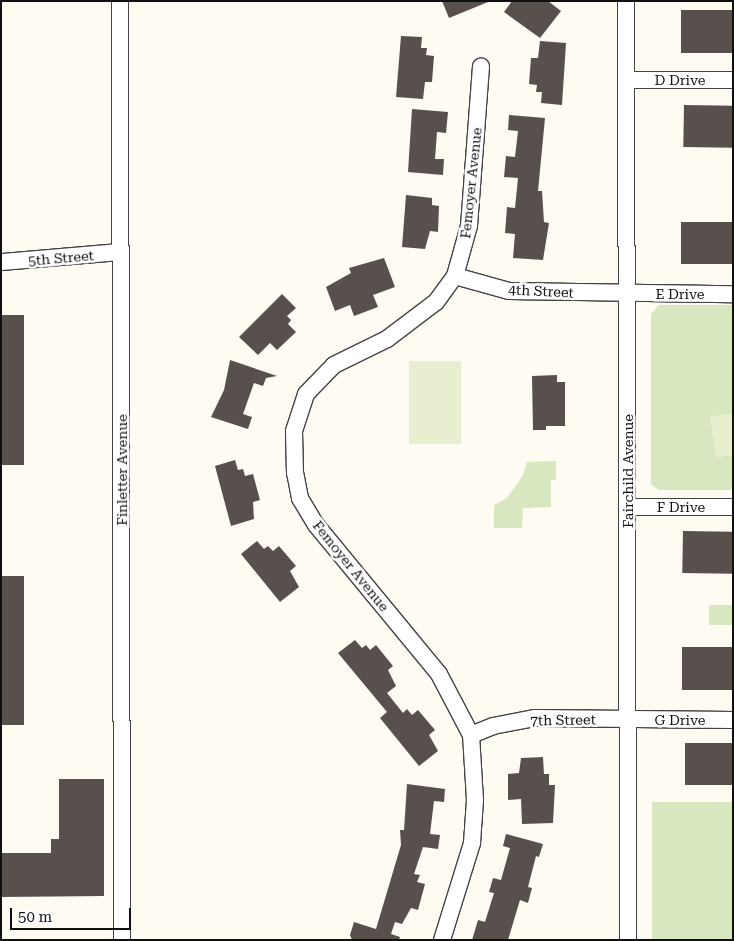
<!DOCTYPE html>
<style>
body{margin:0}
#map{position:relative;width:734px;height:941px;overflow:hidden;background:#fefbf3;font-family:"Roboto Serif",serif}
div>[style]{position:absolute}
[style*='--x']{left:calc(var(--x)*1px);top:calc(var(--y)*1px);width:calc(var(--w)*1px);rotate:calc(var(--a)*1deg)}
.green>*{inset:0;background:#d8e7bf;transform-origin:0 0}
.pitch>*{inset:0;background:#e7efd0;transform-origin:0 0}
.building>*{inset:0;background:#58504d;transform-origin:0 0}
.roads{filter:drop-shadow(1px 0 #434343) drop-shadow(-1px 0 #434343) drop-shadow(0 1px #434343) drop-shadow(0 -1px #434343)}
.minor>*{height:16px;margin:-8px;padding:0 8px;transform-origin:8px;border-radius:8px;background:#fff}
span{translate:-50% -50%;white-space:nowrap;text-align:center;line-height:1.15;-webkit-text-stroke:5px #fff;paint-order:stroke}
.street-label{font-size:14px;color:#101010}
.frame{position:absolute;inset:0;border:2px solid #101010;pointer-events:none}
.scale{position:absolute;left:10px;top:908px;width:121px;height:22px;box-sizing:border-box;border:2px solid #101010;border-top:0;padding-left:6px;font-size:15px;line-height:18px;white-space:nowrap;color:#101010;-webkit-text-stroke:4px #fff;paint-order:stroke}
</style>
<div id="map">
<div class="green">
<i style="clip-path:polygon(659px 305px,733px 305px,733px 414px,711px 417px,716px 457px,733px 455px,733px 490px,659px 490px,651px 484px,651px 314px)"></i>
<i style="clip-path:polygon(556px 461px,556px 480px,551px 480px,551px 507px,523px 508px,522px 528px,494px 528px,494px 505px,507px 498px,522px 477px,527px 462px)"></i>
<i style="left:709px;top:605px;width:24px;height:20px"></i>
<i style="left:652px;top:802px;width:81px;height:138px"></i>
</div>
<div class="pitch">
<i style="left:409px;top:361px;width:52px;height:83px"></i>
<i style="clip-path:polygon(733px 414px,733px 455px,716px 457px,710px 417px)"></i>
</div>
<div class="building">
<i style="clip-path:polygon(442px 1px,488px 1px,488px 2px,449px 18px)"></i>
<i style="clip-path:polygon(512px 1px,548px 1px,561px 11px,540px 38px,504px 12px)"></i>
<i style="left:733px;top:10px;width:43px;height:52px;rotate:90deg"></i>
<i style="clip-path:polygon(401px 36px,422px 37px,421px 48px,427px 48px,426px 55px,434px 56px,432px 82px,425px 82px,423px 99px,396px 97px)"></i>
<i style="clip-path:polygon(540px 41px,566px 43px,562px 105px,541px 103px,542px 92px,536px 92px,537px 85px,529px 84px,531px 58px,538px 58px)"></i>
<i style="left:684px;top:105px;width:49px;height:42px;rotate:1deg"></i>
<i style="clip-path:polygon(412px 109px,448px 112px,446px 133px,437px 132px,435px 159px,444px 159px,443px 175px,408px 172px)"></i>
<i style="clip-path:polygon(509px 115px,545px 118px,538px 191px,542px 191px,544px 222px,549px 223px,543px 260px,513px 258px,515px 234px,505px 233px,507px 207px,515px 208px,518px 178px,504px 177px,506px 156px,515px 157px,518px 131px,508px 130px)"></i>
<i style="clip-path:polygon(406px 195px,432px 198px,432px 205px,439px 206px,438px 232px,430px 231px,425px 249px,402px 247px)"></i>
<i style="left:733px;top:222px;width:42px;height:52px;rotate:90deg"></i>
<i style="clip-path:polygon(384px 258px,395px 287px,373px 295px,378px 307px,354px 316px,350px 305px,335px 311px,326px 287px,351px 273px,349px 268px)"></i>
<i style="clip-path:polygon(282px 294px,296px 308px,287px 316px,291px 320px,288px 324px,296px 332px,277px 350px,270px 343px,258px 355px,239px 337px)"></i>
<i style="left:1px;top:315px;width:23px;height:150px"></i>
<i style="clip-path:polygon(230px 360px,277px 376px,266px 378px,263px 386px,254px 383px,243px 414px,252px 417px,248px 429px,211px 417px,224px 390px)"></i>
<i style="clip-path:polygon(557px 375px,557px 382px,565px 382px,565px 426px,546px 426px,546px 430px,533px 430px,532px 376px)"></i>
<i style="clip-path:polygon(235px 460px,238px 470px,243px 469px,245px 476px,253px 474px,260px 500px,253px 502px,254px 519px,231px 526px,215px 466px)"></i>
<i style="left:683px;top:531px;width:50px;height:42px;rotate:1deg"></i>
<i style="clip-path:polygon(257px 541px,264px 549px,268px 546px,273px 551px,279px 546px,296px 566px,290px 571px,299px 587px,280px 602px,241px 554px)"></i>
<i style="left:1px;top:576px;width:23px;height:149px"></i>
<i style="clip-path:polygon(355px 640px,362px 648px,366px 645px,370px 650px,376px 645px,393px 666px,388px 670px,396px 686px,387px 693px,403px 713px,407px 709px,412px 715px,418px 710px,435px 730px,429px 735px,438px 751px,419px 766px,380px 718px,387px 712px,338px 653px)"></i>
<i style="left:733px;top:647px;width:43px;height:51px;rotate:90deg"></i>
<i style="left:685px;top:743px;width:48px;height:42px"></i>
<i style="clip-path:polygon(543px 757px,544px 774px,549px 774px,549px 785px,555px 785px,553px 823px,522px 824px,521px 799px,508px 800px,508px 774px,519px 773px,521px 758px)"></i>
<i style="clip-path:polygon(59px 779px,104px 779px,104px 896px,1px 897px,1px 853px,51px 853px,51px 839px,59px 839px)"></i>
<i style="clip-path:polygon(407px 784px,445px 789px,444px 802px,434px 801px,430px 834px,440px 835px,438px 849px,423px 847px,414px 874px,420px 875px,417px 882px,425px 884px,418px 910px,411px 908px,402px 924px,395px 922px,391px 934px,400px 937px,399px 940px,352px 940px,350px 935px,354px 922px,376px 929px,401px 845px,400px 830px,404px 830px)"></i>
<i style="clip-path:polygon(506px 834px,543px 844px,539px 857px,536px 856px,528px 887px,532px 888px,528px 903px,520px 900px,508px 940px,472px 940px,478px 920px,485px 922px,494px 893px,489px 892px,493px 878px,501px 880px,510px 848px,503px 846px)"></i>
</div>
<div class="roads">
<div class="minor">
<i style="--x:120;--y:1;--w:939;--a:89.88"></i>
<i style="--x:626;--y:1;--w:939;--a:89.88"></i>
<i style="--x:627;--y:80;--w:106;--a:0"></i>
<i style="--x:1;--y:262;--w:120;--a:-4.8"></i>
<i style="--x:455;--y:276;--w:56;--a:15.5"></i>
<i style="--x:509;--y:291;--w:224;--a:0.8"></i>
<i style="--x:628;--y:507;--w:105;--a:0"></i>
<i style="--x:471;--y:735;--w:24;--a:-22"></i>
<i style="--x:493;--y:726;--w:43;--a:-10.8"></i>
<i style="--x:535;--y:718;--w:198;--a:0.6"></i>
<i style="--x:442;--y:940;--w:102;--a:-72.8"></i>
<i style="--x:472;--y:843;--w:43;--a:-86"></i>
<i style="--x:475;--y:800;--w:65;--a:-93.5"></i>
<i style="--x:471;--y:735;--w:69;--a:-117.7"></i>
<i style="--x:439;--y:674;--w:193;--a:-129.5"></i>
<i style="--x:316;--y:525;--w:31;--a:-121"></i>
<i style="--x:300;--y:498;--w:25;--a:-101"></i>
<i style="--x:295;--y:473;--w:42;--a:-91.4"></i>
<i style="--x:294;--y:431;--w:39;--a:-72"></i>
<i style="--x:306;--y:394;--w:40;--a:-46"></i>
<i style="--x:334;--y:365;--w:59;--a:-26.1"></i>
<i style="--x:387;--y:339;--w:61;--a:-37.1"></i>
<i style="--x:436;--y:302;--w:32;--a:-54"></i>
<i style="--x:455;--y:276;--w:52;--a:-74.4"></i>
<i style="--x:469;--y:226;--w:160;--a:-85.7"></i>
</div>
</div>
<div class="street-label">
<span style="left:680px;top:80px">D Drive</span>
<span style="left:471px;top:183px;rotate:-84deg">Femoyer Avenue</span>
<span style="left:61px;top:258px;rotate:-5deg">5th Street</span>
<span style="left:541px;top:291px;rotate:3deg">4th Street</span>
<span style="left:680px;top:294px">E Drive</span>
<span style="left:122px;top:470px;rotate:-90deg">Finletter Avenue</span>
<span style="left:628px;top:471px;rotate:-90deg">Fairchild Avenue</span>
<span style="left:681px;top:507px">F Drive</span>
<span style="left:351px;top:566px;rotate:51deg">Femoyer Avenue</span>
<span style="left:563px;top:720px;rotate:-1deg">7th Street</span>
<span style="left:680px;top:720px">G Drive</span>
</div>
<div class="frame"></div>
<div class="scale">50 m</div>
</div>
